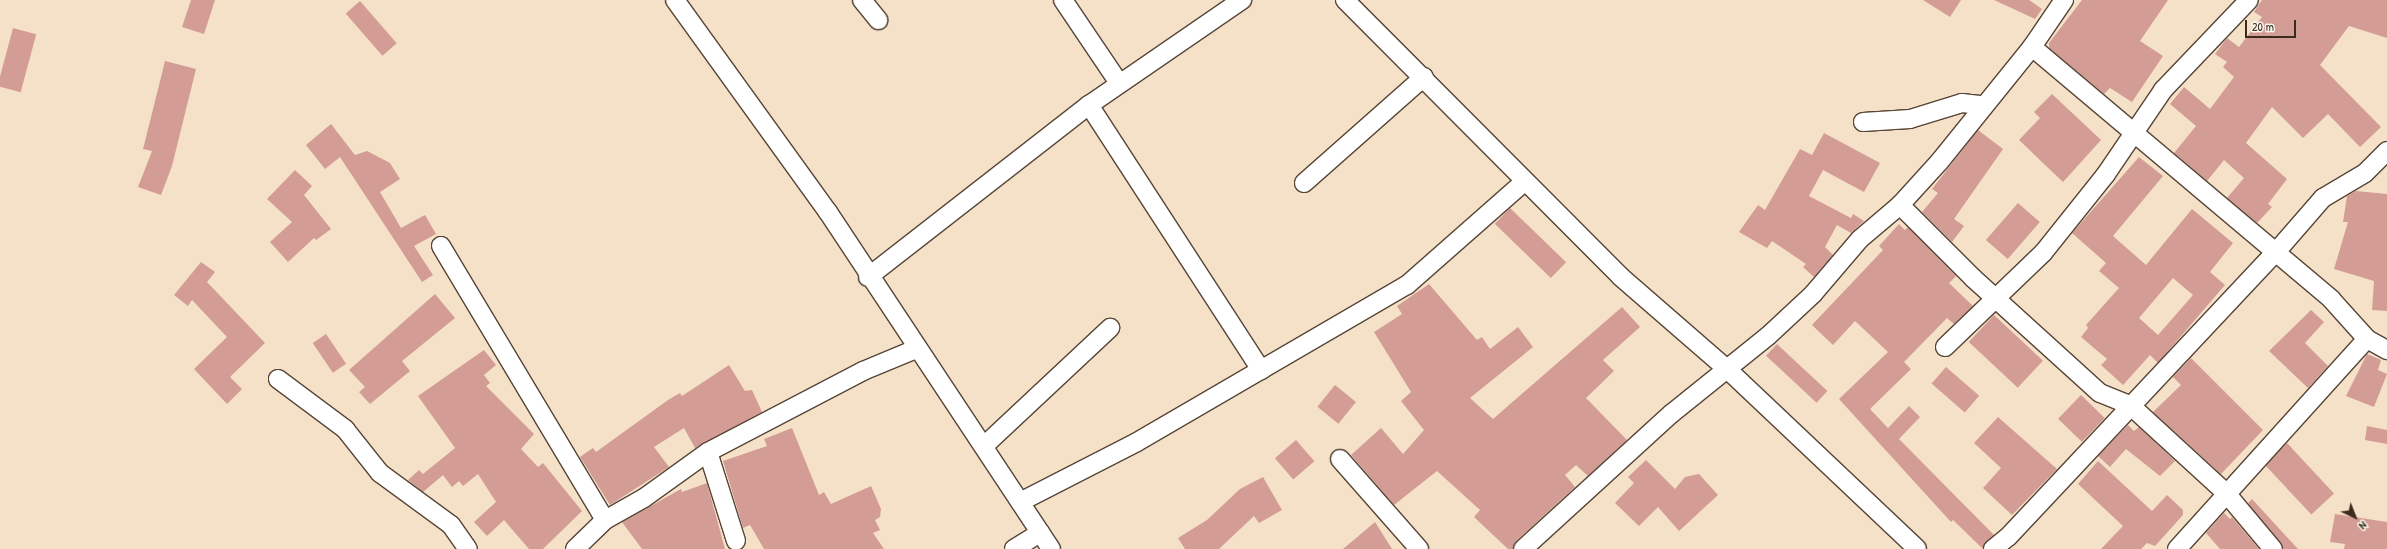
<!DOCTYPE html>
<style>
body{margin:0}
#map{position:relative;width:2387px;height:549px;overflow:hidden;background:#f5e1c7;font-family:"Patrick Hand",sans-serif}
div>[style]{position:absolute}
[style*='--x']{left:calc(var(--x)*1px);top:calc(var(--y)*1px);width:calc(var(--w)*1px);rotate:calc(var(--a)*1deg)}
.building>*{inset:0;background:#d39d95;transform-origin:0 0}
.roads{filter:drop-shadow(1px 0 #574537) drop-shadow(-1px 0 #574537) drop-shadow(0 1px #574537) drop-shadow(0 -1px #574537)}
.street>*{height:18px;margin:-9px;padding:0 9px;transform-origin:9px;border-radius:9px;background:#fff}
span{translate:-50% -50%;white-space:nowrap;text-align:center;line-height:1.15;-webkit-text-stroke:3.5px #fbf7ec;paint-order:stroke}
.north{position:absolute;left:2335px;top:497px;width:40px;height:40px;-webkit-text-stroke:3px #fbf7ec;paint-order:stroke;rotate:137deg;font-size:11px;font-weight:700;line-height:16px;text-align:center;color:#3b2a1e}
.north::after{content:'';display:block;margin:auto;width:14px;height:18px;background:#3b2a1e;clip-path:polygon(50% 0,100% 100%,50% 72%,0 100%)}
.scale{position:absolute;left:2245px;top:20px;width:51px;height:18px;box-sizing:border-box;border:2px solid #3b2a1e;border-top:0;padding-left:5px;font-size:12px;line-height:14px;white-space:nowrap;color:#3b2a1e;-webkit-text-stroke:3px #fbf7ec;paint-order:stroke}
</style>
<div id="map">
<div class="building">
<i style="clip-path:polygon(191px 0,215px 0,204px 34px,182px 27px)"></i>
<i style="clip-path:polygon(1923px 0,1961px 0,1950px 17px)"></i>
<i style="clip-path:polygon(1994px 0,2029px 0,2042px 9px,2035px 19px)"></i>
<i style="clip-path:polygon(2082px 0,2168px 0,2140px 41px,2163px 56px,2132px 102px,2110px 88px,2104px 94px,2049px 48px,2049px 43px)"></i>
<i style="clip-path:polygon(2262px 0,2387px 0,2387px 38px,2349px 26px,2320px 65px,2381px 127px,2360px 147px,2328px 114px,2303px 138px,2272px 107px,2246px 143px,2287px 179px,2268px 204px,2272px 207px,2257px 223px,2227px 198px,2244px 178px,2224px 160px,2207px 181px,2174px 153px,2196px 126px,2170px 104px,2184px 87px,2210px 109px,2234px 77px,2223px 67px,2227px 62px,2215px 54px,2227px 38px,2239px 47px,2262px 17px,2254px 12px)"></i>
<i style="left:360px;top:1px;width:56px;height:19px;rotate:49deg"></i>
<i style="left:13px;top:28px;width:24px;height:60px;rotate:15deg"></i>
<i style="clip-path:polygon(165px 61px,196px 69px,172px 166px,161px 195px,138px 187px,152px 151px,143px 149px)"></i>
<i style="clip-path:polygon(2052px 94px,2101px 140px,2063px 182px,2019px 140px,2040px 118px,2034px 112px)"></i>
<i style="clip-path:polygon(331px 124px,355px 155px,367px 151px,390px 163px,400px 179px,380px 192px,401px 228px,425px 215px,436px 234px,414px 246px,433px 275px,422px 282px,340px 157px,325px 169px,306px 145px)"></i>
<i style="clip-path:polygon(1978px 130px,2003px 149px,1954px 219px,1964px 226px,1952px 242px,1922px 212px,1938px 193px,1932px 189px)"></i>
<i style="clip-path:polygon(1824px 133px,1880px 163px,1864px 192px,1823px 170px,1809px 196px,1851px 218px,1853px 214px,1864px 221px,1851px 233px,1837px 225px,1825px 247px,1833px 255px,1814px 277px,1803px 267px,1806px 264px,1772px 241px,1767px 248px,1739px 232px,1758px 205px,1765px 210px,1800px 149px,1812px 155px)"></i>
<i style="clip-path:polygon(evenodd,2139px 157px,2163px 176px,2113px 236px,2146px 265px,2192px 209px,2233px 243px,2210px 272px,2225px 285px,2158px 363px,2150px 355px,2123px 385px,2101px 365px,2107px 359px,2081px 337px,2088px 328px,2086px 325px,2119px 288px,2099px 271px,2106px 263px,2072px 233px,2139px 157px,2173px 278px,2193px 295px,2158px 335px,2139px 318px,2173px 278px)"></i>
<i style="clip-path:polygon(295px 170px,312px 186px,304px 195px,331px 229px,316px 240px,314px 238px,288px 262px,270px 242px,292px 222px,267px 199px)"></i>
<i style="clip-path:polygon(2356px 191px,2387px 194px,2387px 311px,2372px 310px,2374px 281px,2334px 269px,2348px 222px,2343px 222px,2347px 196px)"></i>
<i style="left:2018px;top:203px;width:29px;height:49px;rotate:41deg"></i>
<i style="left:1510px;top:208px;width:78px;height:22px;rotate:44deg"></i>
<i style="clip-path:polygon(1899px 224px,1905px 230px,1908px 227px,1956px 276px,1949px 283px,1973px 306px,1954px 324px,1947px 318px,1904px 362px,1911px 369px,1870px 409px,1888px 428px,1909px 406px,1920px 417px,1899px 439px,1994px 535px,1983px 549px,1953px 520px,1951px 522px,1839px 399px,1888px 352px,1855px 321px,1833px 345px,1812px 325px,1883px 250px,1879px 246px)"></i>
<i style="clip-path:polygon(201px 262px,215px 272px,207px 282px,265px 343px,230px 377px,242px 389px,227px 404px,194px 369px,227px 337px,192px 300px,188px 306px,174px 295px)"></i>
<i style="clip-path:polygon(1429px 284px,1477px 340px,1482px 337px,1490px 349px,1518px 327px,1533px 347px,1470px 398px,1493px 419px,1622px 307px,1640px 327px,1603px 360px,1614px 371px,1586px 398px,1627px 440px,1588px 476px,1576px 465px,1565px 475px,1575px 487px,1516px 541px,1513px 549px,1508px 549px,1474px 517px,1480px 510px,1437px 471px,1394px 505px,1351px 455px,1381px 428px,1403px 454px,1424px 430px,1401px 401px,1411px 392px,1374px 332px,1402px 314px,1397px 306px)"></i>
<i style="clip-path:polygon(435px 294px,455px 318px,402px 361px,410px 371px,370px 404px,359px 392px,365px 387px,349px 370px)"></i>
<i style="clip-path:polygon(2311px 310px,2324px 322px,2305px 343px,2328px 366px,2308px 388px,2269px 351px)"></i>
<i style="left:1994px;top:315px;width:67px;height:37px;rotate:43deg"></i>
<i style="left:326px;top:334px;width:36px;height:16px;rotate:56deg"></i>
<i style="left:1777px;top:344px;width:69px;height:16px;rotate:43deg"></i>
<i style="clip-path:polygon(484px 350px,496px 365px,484px 375px,490px 383px,486px 386px,534px 434px,521px 449px,538px 467px,543px 463px,582px 511px,543px 549px,529px 549px,504px 520px,487px 536px,474px 522px,496px 502px,478px 474px,463px 486px,459px 481px,452px 487px,443px 475px,423px 492px,408px 480px,419px 470px,423px 474px,455px 448px,418px 396px)"></i>
<i style="clip-path:polygon(2367px 354px,2381px 360px,2378px 370px,2387px 374px,2374px 407px,2346px 396px)"></i>
<i style="clip-path:polygon(2191px 358px,2263px 430px,2221px 474px,2153px 412px,2181px 385px,2173px 377px)"></i>
<i style="clip-path:polygon(729px 365px,745px 391px,752px 390px,762px 412px,695px 448px,684px 428px,654px 447px,669px 467px,610px 505px,580px 457px,593px 448px,596px 452px,668px 400px,680px 393px,682px 396px)"></i>
<i style="left:1946px;top:367px;width:44px;height:22px;rotate:41deg"></i>
<i style="left:1335px;top:385px;width:27px;height:28px;rotate:39deg"></i>
<i style="left:2081px;top:395px;width:33px;height:33px;rotate:44deg"></i>
<i style="clip-path:polygon(1998px 417px,2057px 469px,2012px 515px,1983px 488px,2001px 468px,1974px 443px)"></i>
<i style="clip-path:polygon(2128px 425px,2134px 431px,2139px 427px,2175px 461px,2160px 476px,2126px 449px,2110px 467px,2098px 456px)"></i>
<i style="clip-path:polygon(2367px 426px,2387px 430px,2387px 444px,2365px 440px)"></i>
<i style="clip-path:polygon(792px 428px,819px 495px,824px 492px,831px 504px,871px 486px,881px 509px,880px 517px,875px 520px,880px 530px,873px 533px,884px 549px,764px 549px,750px 525px,743px 528px,723px 461px,767px 446px,764px 439px)"></i>
<i style="left:1296px;top:440px;width:28px;height:28px;rotate:49deg"></i>
<i style="left:2287px;top:443px;width:69px;height:31px;rotate:47deg"></i>
<i style="clip-path:polygon(1646px 460px,1675px 489px,1685px 477px,1699px 474px,1718px 495px,1679px 531px,1658px 507px,1639px 526px,1615px 503px,1634px 483px,1628px 477px)"></i>
<i style="clip-path:polygon(2098px 461px,2152px 511px,2167px 495px,2183px 510px,2183px 515px,2155px 546px,2147px 543px,2141px 549px,2101px 549px,2123px 526px,2078px 484px)"></i>
<i style="clip-path:polygon(1263px 477px,1282px 510px,1259px 523px,1254px 516px,1219px 549px,1185px 549px,1178px 538px,1207px 520px,1240px 489px)"></i>
<i style="clip-path:polygon(707px 483px,725px 549px,642px 549px,622px 522px,681px 489px,682px 492px)"></i>
<i style="clip-path:polygon(2252px 499px,2298px 549px,2283px 549px,2248px 503px)"></i>
<i style="clip-path:polygon(2224px 513px,2230px 519px,2232px 517px,2259px 549px,2220px 549px,2206px 533px)"></i>
<i style="clip-path:polygon(2335px 514px,2387px 522px,2387px 549px,2344px 549px,2345px 544px,2330px 542px)"></i>
<i style="clip-path:polygon(1375px 522px,1392px 549px,1343px 549px)"></i>
</div>
<div class="roads">
<div class="street">
<i style="--x:675;--y:0;--w:261;--a:54.2"></i>
<i style="--x:828;--y:212;--w:404;--a:56.5"></i>
<i style="--x:862;--y:0;--w:26;--a:51"></i>
<i style="--x:1063;--y:0;--w:100;--a:56"></i>
<i style="--x:1345;--y:0;--w:391;--a:45.1"></i>
<i style="--x:1621;--y:277;--w:142;--a:41"></i>
<i style="--x:1728;--y:370;--w:260;--a:43.4"></i>
<i style="--x:2032;--y:47;--w:391;--a:40.1"></i>
<i style="--x:2331;--y:299;--w:54;--a:48"></i>
<i style="--x:2367;--y:339;--w:23;--a:29"></i>
<i style="--x:1089;--y:105;--w:316;--a:57"></i>
<i style="--x:1863;--y:122;--w:47;--a:-3.7"></i>
<i style="--x:1910;--y:119;--w:54;--a:-17.1"></i>
<i style="--x:1962;--y:103;--w:20;--a:6"></i>
<i style="--x:1304;--y:183;--w:160;--a:-41.5"></i>
<i style="--x:1900;--y:205;--w:103;--a:45"></i>
<i style="--x:1973;--y:278;--w:171;--a:42.2"></i>
<i style="--x:2100;--y:393;--w:32;--a:22"></i>
<i style="--x:2130;--y:405;--w:130;--a:42.5"></i>
<i style="--x:2226;--y:493;--w:73;--a:50"></i>
<i style="--x:441;--y:246;--w:319;--a:59.1"></i>
<i style="--x:868;--y:277;--w:280;--a:-37.9"></i>
<i style="--x:1089;--y:105;--w:186;--a:-34.5"></i>
<i style="--x:1945;--y:347;--w:136;--a:-43.8"></i>
<i style="--x:2043;--y:253;--w:101;--a:-51.4"></i>
<i style="--x:2106;--y:174;--w:102;--a:-55.8"></i>
<i style="--x:2163;--y:90;--w:124;--a:-46.3"></i>
<i style="--x:278;--y:379;--w:84;--a:36.7"></i>
<i style="--x:345;--y:429;--w:56;--a:51.5"></i>
<i style="--x:380;--y:473;--w:88;--a:36.2"></i>
<i style="--x:451;--y:525;--w:29;--a:55"></i>
<i style="--x:984;--y:446;--w:173;--a:-43.1"></i>
<i style="--x:708;--y:452;--w:93;--a:72.5"></i>
<i style="--x:1340;--y:459;--w:120;--a:48.7"></i>
<i style="--x:1020;--y:502;--w:131;--a:-27.1"></i>
<i style="--x:1137;--y:442;--w:312;--a:-30.2"></i>
<i style="--x:1407;--y:285;--w:156;--a:-41.4"></i>
<i style="--x:575;--y:549;--w:42;--a:-44"></i>
<i style="--x:605;--y:520;--w:45;--a:-29.4"></i>
<i style="--x:644;--y:498;--w:79;--a:-35.7"></i>
<i style="--x:708;--y:452;--w:175;--a:-27.6"></i>
<i style="--x:863;--y:371;--w:57;--a:-22.5"></i>
<i style="--x:1014;--y:549;--w:31;--a:-32"></i>
<i style="--x:1523;--y:549;--w:200;--a:-42.4"></i>
<i style="--x:1671;--y:414;--w:124;--a:-38.8"></i>
<i style="--x:1768;--y:336;--w:62;--a:-43"></i>
<i style="--x:1813;--y:294;--w:72;--a:-49.5"></i>
<i style="--x:1860;--y:239;--w:52;--a:-40.4"></i>
<i style="--x:1900;--y:205;--w:59;--a:-47.7"></i>
<i style="--x:1940;--y:161;--w:146;--a:-51.1"></i>
<i style="--x:2032;--y:47;--w:57;--a:-55.8"></i>
<i style="--x:1993;--y:549;--w:19;--a:-39"></i>
<i style="--x:2008;--y:537;--w:391;--a:-46.8"></i>
<i style="--x:2276;--y:252;--w:72;--a:-49"></i>
<i style="--x:2323;--y:198;--w:49;--a:-30.8"></i>
<i style="--x:2365;--y:173;--w:31;--a:-45"></i>
<i style="--x:2177;--y:549;--w:283;--a:-47.9"></i>
</div>
</div>
<div class="north">N</div>
<div class="scale">20 m</div>
</div>
